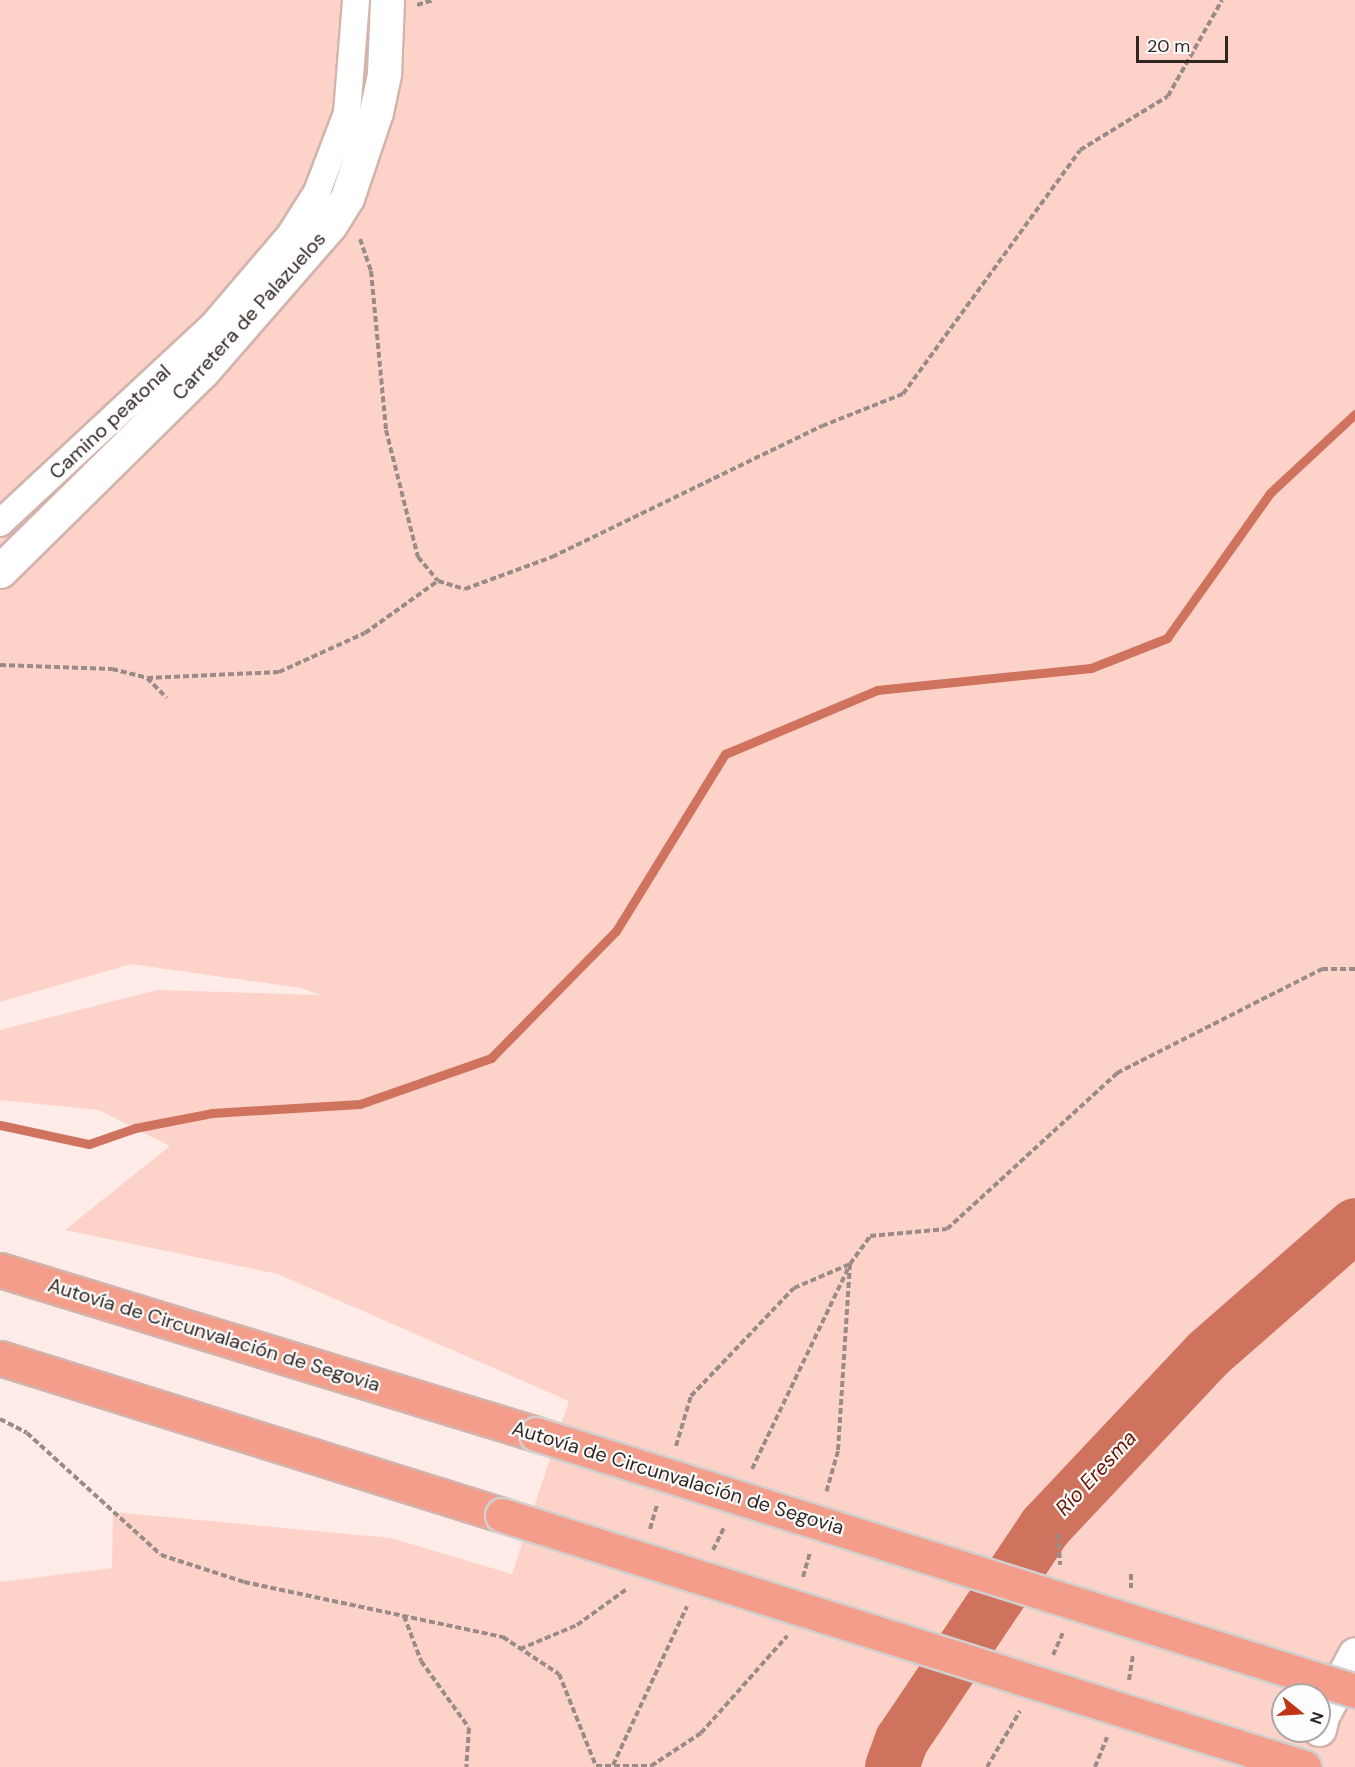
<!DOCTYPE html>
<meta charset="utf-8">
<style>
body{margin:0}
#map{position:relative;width:1355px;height:1767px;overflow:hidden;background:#ffebe7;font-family:"DM Sans",sans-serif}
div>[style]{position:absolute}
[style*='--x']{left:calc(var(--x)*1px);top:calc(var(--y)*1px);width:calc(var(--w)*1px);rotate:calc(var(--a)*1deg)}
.green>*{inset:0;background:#fdd3c9}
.stream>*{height:9px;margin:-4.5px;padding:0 4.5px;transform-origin:4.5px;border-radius:4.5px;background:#d0735e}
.river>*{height:54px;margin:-27px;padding:0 27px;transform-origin:27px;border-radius:27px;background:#d0735e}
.path>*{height:4px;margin-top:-2px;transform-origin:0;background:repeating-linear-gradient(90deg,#9b8b88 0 6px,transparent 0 9px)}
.roads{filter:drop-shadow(2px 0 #d2b4ac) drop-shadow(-2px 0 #d2b4ac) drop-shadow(0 2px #d2b4ac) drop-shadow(0 -2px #d2b4ac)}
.pedestrian>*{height:26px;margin:-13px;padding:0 13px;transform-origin:13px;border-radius:13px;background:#fff}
.minor>*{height:33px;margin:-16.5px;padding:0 16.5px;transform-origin:16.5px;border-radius:16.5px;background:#fff}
.tertiary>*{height:33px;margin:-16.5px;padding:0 16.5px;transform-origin:16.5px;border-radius:16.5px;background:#fff}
.motorway>*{height:33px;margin:-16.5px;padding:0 16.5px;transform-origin:16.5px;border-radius:16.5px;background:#f49d8a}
.bridges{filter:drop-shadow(2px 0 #d2cfcf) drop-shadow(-2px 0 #d2cfcf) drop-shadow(0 2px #d2cfcf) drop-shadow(0 -2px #d2cfcf)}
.motorway-bridge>*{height:33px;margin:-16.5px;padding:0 16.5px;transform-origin:16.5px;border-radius:16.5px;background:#f49d8a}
span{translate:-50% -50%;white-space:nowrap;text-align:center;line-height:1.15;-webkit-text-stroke:4.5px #fdfdfd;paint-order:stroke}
.street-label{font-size:20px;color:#332724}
.water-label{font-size:21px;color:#6a1402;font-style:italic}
.north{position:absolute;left:1271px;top:1683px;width:60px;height:60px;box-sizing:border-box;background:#fdfdfd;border:2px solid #aca7a6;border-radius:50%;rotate:108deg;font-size:16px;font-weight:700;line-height:24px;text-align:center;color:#332724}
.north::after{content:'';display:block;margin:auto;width:21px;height:27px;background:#bf3515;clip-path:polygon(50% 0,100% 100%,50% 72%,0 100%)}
.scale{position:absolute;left:1136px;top:36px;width:92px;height:27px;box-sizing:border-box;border:3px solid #332724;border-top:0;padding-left:8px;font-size:18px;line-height:21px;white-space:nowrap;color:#332724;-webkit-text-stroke:4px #fdfdfd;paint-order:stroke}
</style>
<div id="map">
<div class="green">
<i style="clip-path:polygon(evenodd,0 0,1355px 0,1355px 1767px,0 1767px,0 1582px,112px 1568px,113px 1512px,391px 1538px,512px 1574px,569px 1401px,278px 1274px,65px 1230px,170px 1146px,99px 1110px,0 1100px,0 1030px,158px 990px,320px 995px,301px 988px,131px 964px,0 1002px,0 0,1283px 1695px,1319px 1695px,1319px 1731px,1283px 1731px,1283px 1695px)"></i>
</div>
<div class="stream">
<i style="--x:0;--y:1125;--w:91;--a:12.1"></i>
<i style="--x:89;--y:1144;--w:49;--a:-19.2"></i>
<i style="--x:135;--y:1128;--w:78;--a:-11"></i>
<i style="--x:212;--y:1113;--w:148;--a:-3.5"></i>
<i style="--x:360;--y:1104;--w:139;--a:-19.3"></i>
<i style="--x:491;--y:1058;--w:178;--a:-45.5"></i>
<i style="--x:616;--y:931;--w:208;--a:-58.4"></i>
<i style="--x:725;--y:754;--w:165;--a:-22.8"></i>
<i style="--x:877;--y:690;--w:215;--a:-5.9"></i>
<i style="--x:1091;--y:668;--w:82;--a:-21.5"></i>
<i style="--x:1167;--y:638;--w:178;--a:-54.6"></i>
<i style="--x:1270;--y:493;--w:116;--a:-42.9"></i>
</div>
<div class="river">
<i style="--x:892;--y:1767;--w:29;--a:-70"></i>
<i style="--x:902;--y:1740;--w:257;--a:-56.1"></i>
<i style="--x:1045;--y:1527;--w:239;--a:-46.7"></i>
<i style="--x:1209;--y:1353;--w:194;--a:-41.2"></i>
</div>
<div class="path">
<i style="--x:417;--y:5;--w:17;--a:-17"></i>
<i style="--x:360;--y:239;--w:34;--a:71"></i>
<i style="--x:371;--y:271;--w:160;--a:84.6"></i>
<i style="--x:386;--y:430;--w:131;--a:75.9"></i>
<i style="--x:418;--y:557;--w:31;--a:50"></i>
<i style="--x:438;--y:581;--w:28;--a:17"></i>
<i style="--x:465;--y:589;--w:93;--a:-20.2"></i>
<i style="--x:552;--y:557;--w:300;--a:-25.9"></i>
<i style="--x:822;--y:426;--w:87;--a:-21.6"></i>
<i style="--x:903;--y:394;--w:301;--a:-54"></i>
<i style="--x:1080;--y:150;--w:103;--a:-31.5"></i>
<i style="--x:1168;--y:96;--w:110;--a:-60.6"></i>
<i style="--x:0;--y:665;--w:112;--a:2"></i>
<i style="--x:112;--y:669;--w:36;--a:14"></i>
<i style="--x:147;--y:678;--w:28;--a:45"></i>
<i style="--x:147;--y:678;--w:132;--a:-2.6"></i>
<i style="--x:279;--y:672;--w:94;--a:-24.4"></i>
<i style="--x:365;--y:633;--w:90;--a:-35.5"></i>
<i style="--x:0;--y:1419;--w:30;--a:27"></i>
<i style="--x:27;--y:1433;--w:181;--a:42.3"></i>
<i style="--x:161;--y:1555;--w:87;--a:18"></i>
<i style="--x:244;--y:1582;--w:265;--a:12"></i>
<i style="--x:503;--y:1637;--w:67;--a:33.5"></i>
<i style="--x:559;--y:1674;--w:99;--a:68.1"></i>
<i style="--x:596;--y:1766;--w:55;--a:0"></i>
<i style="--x:651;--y:1766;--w:60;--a:-33.4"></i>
<i style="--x:701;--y:1733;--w:130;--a:-48.4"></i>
<i style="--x:676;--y:1446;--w:52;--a:-73.3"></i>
<i style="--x:691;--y:1396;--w:149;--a:-46.4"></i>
<i style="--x:794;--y:1288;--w:61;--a:-23.2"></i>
<i style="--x:850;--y:1264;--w:187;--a:93.7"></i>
<i style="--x:838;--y:1451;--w:44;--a:105.9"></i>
<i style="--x:752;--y:1469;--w:227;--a:-64.4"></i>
<i style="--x:850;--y:1264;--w:34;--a:-54"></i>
<i style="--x:870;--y:1236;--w:77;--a:-5.2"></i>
<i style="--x:947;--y:1229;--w:231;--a:-42.5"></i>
<i style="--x:1117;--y:1073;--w:230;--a:-26.9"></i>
<i style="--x:1322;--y:969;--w:33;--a:0"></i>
<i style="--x:650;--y:1529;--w:25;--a:-74"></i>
<i style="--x:1058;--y:1534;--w:31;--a:86"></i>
<i style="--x:713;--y:1550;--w:25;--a:-64"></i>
<i style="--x:1131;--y:1574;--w:14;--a:90"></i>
<i style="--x:803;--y:1577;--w:26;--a:-74"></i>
<i style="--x:404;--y:1616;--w:48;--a:69.3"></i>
<i style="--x:421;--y:1661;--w:82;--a:54.4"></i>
<i style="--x:469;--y:1728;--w:39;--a:94"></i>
<i style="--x:520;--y:1649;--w:62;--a:-22.8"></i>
<i style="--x:577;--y:1625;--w:62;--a:-35.8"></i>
<i style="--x:1053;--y:1655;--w:24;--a:-66"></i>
<i style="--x:1129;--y:1680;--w:25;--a:-81"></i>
<i style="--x:613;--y:1765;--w:175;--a:-65"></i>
<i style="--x:987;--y:1767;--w:65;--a:-59.5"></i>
<i style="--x:1095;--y:1767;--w:32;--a:-68"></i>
</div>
<div class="roads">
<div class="pedestrian">
<i style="--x:0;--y:523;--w:292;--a:-42.9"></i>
<i style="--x:214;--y:324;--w:117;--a:-49.5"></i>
<i style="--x:290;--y:235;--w:51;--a:-57.9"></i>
<i style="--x:317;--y:192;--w:85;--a:-69.2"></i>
<i style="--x:347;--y:113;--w:113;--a:-85.4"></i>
</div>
<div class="minor">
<i style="--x:1319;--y:1729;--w:13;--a:-77"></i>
<i style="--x:1322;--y:1716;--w:70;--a:-62"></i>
</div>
<div class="tertiary">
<i style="--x:0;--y:571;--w:284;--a:-44.6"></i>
<i style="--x:202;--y:372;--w:195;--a:-49"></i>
<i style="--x:330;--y:225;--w:32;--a:-58"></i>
<i style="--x:347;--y:198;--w:91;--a:-71.4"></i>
<i style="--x:376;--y:112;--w:40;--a:-78"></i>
<i style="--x:384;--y:73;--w:73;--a:-87.6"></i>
</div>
<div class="motorway">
<i style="--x:0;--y:1270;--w:561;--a:17.01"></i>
<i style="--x:0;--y:1358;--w:526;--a:17.37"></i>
</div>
</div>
<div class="bridges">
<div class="motorway-bridge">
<i style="--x:536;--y:1434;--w:858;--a:17.42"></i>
<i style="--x:502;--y:1515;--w:841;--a:17.44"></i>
</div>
</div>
<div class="street-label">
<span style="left:249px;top:316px;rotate:-48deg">Carretera de Palazuelos</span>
<span style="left:110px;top:422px;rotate:-43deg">Camino peatonal</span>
<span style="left:214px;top:1335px;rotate:17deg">Autovía de Circunvalación de Segovia</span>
<span style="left:678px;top:1478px;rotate:17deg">Autovía de Circunvalación de Segovia</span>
</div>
<div class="water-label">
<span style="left:1096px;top:1473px;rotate:-47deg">Río Eresma</span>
</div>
<div class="north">N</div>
<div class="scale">20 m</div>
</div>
